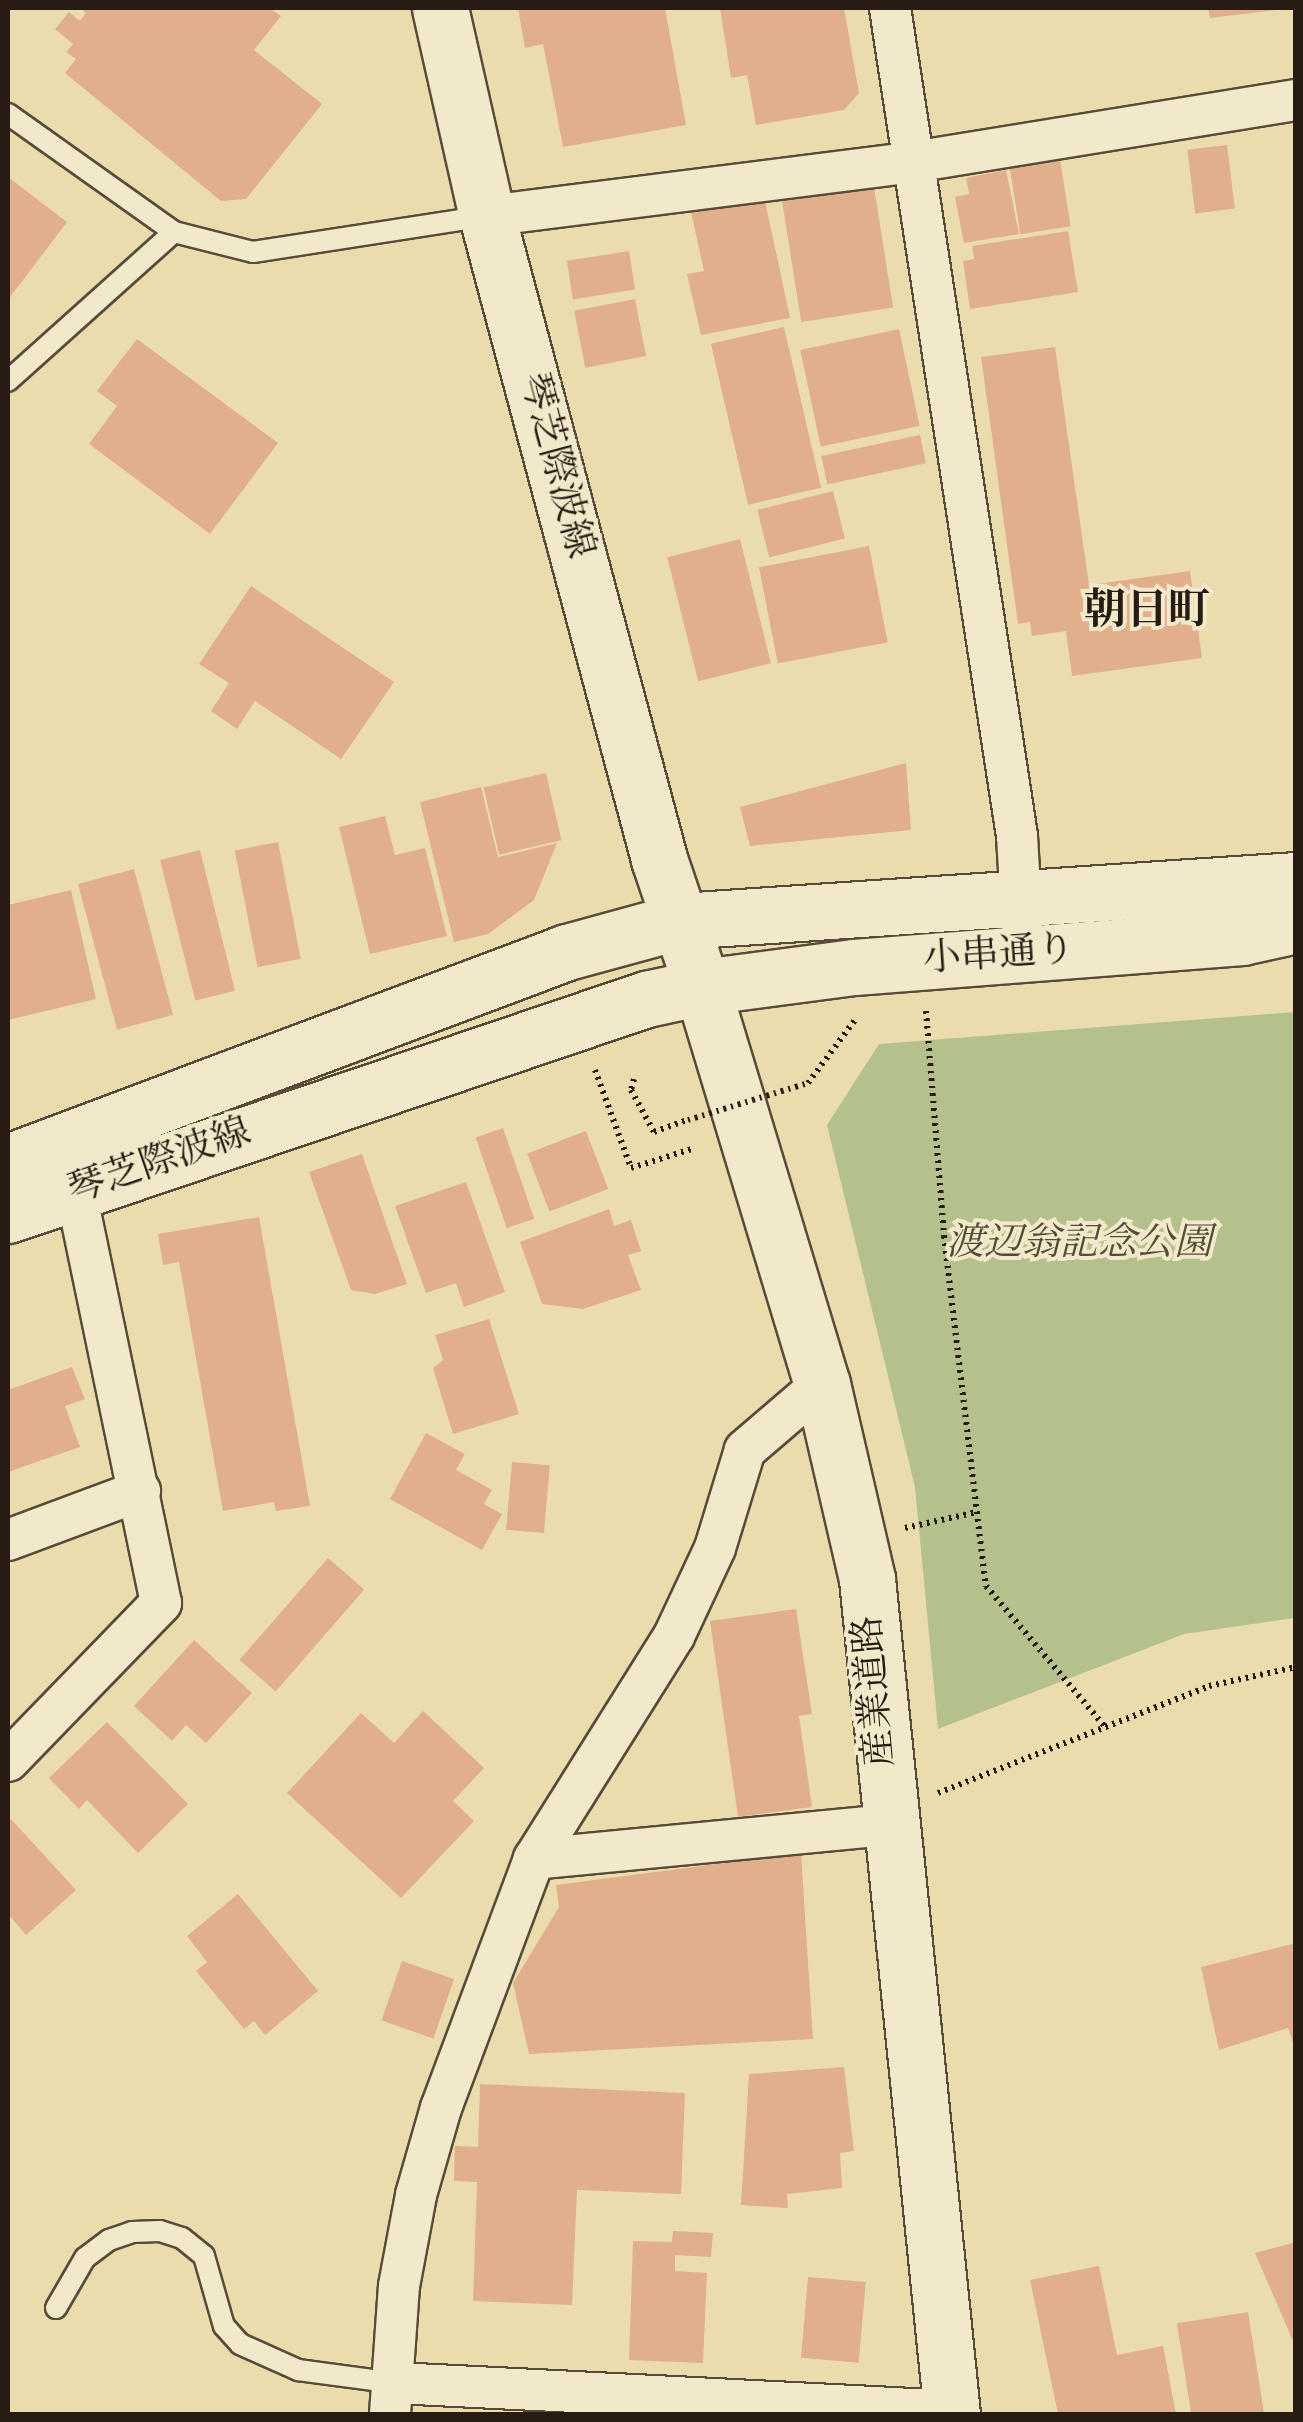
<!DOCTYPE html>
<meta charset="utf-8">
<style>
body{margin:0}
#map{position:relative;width:1303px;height:2422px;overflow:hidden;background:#ebdcae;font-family:"Sorts Mill Goudy","Noto Serif JP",serif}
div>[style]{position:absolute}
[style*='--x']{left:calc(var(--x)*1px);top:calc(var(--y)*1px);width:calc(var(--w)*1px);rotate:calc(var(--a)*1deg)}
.green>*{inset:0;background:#b5c18c}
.building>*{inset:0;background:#e2af8c;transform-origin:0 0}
.path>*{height:6px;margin-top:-3px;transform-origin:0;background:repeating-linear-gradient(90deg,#271b14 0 2.5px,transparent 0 7.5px)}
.roads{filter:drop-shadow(2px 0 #584b3a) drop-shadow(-2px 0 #584b3a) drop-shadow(0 2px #584b3a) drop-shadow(0 -2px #584b3a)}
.lane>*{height:20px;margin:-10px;padding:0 10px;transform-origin:10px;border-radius:10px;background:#f2e8ca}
.street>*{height:40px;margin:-20px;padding:0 20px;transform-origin:20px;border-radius:20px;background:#f2e8ca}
.secondary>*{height:55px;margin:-27.5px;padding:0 27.5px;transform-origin:27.5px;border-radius:27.5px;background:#f2e8ca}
.path-bridge>*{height:6px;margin-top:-3px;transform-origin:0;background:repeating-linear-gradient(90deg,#271b14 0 2.5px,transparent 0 7.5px)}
span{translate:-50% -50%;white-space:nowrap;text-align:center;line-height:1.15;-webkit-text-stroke:8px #f2e8ca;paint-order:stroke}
.street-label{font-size:38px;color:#271b14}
.park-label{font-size:38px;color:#524d38;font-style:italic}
.quarter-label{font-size:42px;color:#271b14;font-weight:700}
.frame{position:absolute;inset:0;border:10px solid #271b14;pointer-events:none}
</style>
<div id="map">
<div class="green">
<i style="clip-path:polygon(1295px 1012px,1295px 1618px,1184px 1634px,938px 1729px,915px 1487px,827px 1125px,879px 1044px)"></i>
</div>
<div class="building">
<i style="clip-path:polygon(80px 8px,270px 8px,281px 16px,254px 50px,322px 104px,246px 199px,221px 201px,65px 73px,76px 59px,66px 52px,73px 44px,55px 29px,69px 12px,80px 21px,86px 13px)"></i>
<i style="clip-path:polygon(518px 8px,665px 8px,686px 125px,563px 147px,543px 44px,525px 48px)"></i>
<i style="clip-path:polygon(720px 8px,844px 8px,859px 93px,844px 110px,756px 125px,747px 75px,731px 78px)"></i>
<i style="clip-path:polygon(1208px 8px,1276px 8px,1276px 10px,1210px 18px)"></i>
<i style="left:1227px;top:145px;width:64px;height:40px;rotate:83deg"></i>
<i style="left:1060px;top:159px;width:68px;height:51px;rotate:81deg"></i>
<i style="clip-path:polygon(1006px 170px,1019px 234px,964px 243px,955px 197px,969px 194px,966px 178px)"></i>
<i style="clip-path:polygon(8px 177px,67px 222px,8px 300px)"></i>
<i style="left:874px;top:187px;width:122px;height:93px;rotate:81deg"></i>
<i style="clip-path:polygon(764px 196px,790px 318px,701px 335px,687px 274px,704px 271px,691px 212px)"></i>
<i style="clip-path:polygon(1068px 231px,1078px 292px,970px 309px,963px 261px,974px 259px,972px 246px)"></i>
<i style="left:629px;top:251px;width:39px;height:63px;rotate:81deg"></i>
<i style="left:635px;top:299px;width:58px;height:62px;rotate:79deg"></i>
<i style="left:784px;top:327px;width:165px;height:75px;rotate:77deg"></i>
<i style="left:899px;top:329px;width:99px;height:101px;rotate:78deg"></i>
<i style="clip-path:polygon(137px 339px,278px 443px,210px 534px,89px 444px,117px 406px,97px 391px)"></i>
<i style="clip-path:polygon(1055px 347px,1089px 585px,1190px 571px,1202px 658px,1072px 676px,1066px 631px,1032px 636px,1030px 622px,1018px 624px,981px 357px)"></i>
<i style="left:920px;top:435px;width:29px;height:101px;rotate:78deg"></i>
<i style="left:833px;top:491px;width:49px;height:78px;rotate:76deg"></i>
<i style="left:740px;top:539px;width:128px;height:75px;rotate:76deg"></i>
<i style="left:869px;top:546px;width:98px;height:112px;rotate:79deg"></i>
<i style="clip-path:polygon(251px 586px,394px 682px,341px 759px,255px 701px,237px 729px,211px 711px,229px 683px,199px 664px)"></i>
<i style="clip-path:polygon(906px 763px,911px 830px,750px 846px,740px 807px)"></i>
<i style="left:546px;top:773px;width:69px;height:64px;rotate:77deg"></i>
<i style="clip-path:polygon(481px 787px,498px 857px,557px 843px,534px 900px,488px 934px,454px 942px,420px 802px)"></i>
<i style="clip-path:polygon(385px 816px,395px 855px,425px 848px,447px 936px,370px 954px,339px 827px)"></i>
<i style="left:278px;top:842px;width:119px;height:44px;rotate:79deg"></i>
<i style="left:200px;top:850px;width:145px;height:41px;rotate:76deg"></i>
<i style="left:134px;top:869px;width:151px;height:58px;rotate:75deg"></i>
<i style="clip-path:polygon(71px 890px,96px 999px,8px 1020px,8px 905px)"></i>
<i style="left:503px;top:1128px;width:96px;height:29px;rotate:71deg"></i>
<i style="left:586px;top:1131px;width:62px;height:63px;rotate:69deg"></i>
<i style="clip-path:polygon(362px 1154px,407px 1284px,375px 1294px,351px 1290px,309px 1172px)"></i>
<i style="clip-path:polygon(466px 1182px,505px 1292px,464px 1307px,456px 1283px,426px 1293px,395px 1206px)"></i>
<i style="clip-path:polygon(609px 1209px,614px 1226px,631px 1220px,641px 1251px,628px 1255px,641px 1290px,583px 1309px,542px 1304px,520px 1242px)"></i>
<i style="clip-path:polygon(259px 1217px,310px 1506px,276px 1511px,274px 1502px,223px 1511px,179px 1262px,163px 1265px,158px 1234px)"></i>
<i style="clip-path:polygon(489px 1319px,519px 1414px,453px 1434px,433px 1368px,443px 1360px,435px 1335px)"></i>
<i style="clip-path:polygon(72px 1367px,85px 1399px,65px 1406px,80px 1447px,8px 1472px,8px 1390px)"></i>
<i style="clip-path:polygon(426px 1433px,465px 1454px,456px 1470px,492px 1490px,484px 1504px,502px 1514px,482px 1550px,390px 1499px)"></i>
<i style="left:512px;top:1462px;width:38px;height:68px;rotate:5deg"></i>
<i style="left:328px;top:1558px;width:48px;height:135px;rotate:41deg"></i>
<i style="clip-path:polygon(796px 1609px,812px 1714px,799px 1716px,812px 1807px,738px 1817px,710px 1621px)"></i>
<i style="clip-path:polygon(194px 1640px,252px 1693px,206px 1743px,186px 1725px,172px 1741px,134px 1706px)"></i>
<i style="clip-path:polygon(423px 1711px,484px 1768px,453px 1801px,474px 1821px,401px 1898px,287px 1793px,361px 1713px,394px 1743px)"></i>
<i style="clip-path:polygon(107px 1722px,188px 1804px,138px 1853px,87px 1800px,79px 1809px,49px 1778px)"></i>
<i style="clip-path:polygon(11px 1819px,76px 1890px,26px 1935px,8px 1914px,8px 1822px)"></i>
<i style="clip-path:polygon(801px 1853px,813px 2039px,529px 2054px,513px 1983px,559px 1907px,556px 1885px)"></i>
<i style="clip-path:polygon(238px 1894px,318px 1991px,265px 2035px,254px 2021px,244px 2029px,196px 1971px,207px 1962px,187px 1936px)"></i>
<i style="clip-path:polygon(1296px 1943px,1296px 2051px,1288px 2028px,1219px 2050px,1201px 1967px)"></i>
<i style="left:402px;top:1961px;width:55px;height:63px;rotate:19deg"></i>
<i style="clip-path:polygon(844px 2067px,854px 2151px,840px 2153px,842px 2188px,787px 2194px,788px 2208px,741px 2205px,749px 2074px)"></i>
<i style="clip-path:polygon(480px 2084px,685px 2093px,681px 2194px,577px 2190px,572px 2305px,473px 2301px,477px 2182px,454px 2181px,455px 2146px,478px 2147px)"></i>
<i style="clip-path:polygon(673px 2231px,713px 2233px,711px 2257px,675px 2255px,675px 2271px,707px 2273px,703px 2363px,629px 2360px,633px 2241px,672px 2242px)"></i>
<i style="clip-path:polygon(1296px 2242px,1296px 2348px,1255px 2253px)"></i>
<i style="clip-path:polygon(1099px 2266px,1117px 2355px,1163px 2346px,1176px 2414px,1058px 2414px,1030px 2280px)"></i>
<i style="left:808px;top:2277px;width:58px;height:81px;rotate:5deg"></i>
<i style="left:1248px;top:2312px;width:103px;height:72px;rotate:81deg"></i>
</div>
<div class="path">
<i style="--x:926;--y:1011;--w:226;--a:85.4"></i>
<i style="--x:944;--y:1236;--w:353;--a:83.2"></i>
<i style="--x:986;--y:1586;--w:185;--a:49.8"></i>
<i style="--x:595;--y:1070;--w:104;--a:69.8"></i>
<i style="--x:631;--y:1168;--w:64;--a:-17.3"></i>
<i style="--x:634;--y:1079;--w:11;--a:105"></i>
<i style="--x:631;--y:1090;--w:48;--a:61.3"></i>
<i style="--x:654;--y:1132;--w:35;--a:-20"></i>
<i style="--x:808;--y:1083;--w:79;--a:-53.3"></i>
<i style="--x:905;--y:1528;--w:74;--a:-12.5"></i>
<i style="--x:938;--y:1793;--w:291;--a:-21.5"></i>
<i style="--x:1209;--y:1686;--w:89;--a:-12.3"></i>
</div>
<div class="roads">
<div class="lane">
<i style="--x:8;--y:114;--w:204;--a:35.4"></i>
<i style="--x:174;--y:232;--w:81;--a:14.2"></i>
<i style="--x:253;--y:252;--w:235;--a:-8.8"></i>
<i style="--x:8;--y:381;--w:223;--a:-41.9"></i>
<i style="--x:56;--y:2308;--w:58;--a:-59.9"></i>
<i style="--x:85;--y:2258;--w:30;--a:-37"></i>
<i style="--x:109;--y:2240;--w:24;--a:-19"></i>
<i style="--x:132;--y:2232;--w:28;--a:-2"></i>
<i style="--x:160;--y:2231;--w:23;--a:18"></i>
<i style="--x:182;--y:2238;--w:28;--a:39"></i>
<i style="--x:204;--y:2256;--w:73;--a:74.1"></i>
<i style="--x:224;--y:2326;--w:24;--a:48"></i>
<i style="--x:240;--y:2344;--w:64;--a:24.1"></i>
<i style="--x:298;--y:2370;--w:99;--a:7.6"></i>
</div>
<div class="street">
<i style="--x:890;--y:8;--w:838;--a:81.28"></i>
<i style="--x:1017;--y:836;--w:88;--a:86.7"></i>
<i style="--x:487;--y:216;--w:429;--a:-7.2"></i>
<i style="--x:913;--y:162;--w:388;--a:-9.2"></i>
<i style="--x:8;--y:1540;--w:141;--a:-20.4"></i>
<i style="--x:8;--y:1761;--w:220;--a:-45.9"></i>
<i style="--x:161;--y:1603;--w:448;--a:-101.7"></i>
<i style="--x:534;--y:1859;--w:357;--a:-5.5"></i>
<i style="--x:396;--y:2383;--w:557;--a:2.88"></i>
<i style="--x:390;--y:2414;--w:128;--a:-86"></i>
<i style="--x:399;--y:2286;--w:93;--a:-79.4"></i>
<i style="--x:416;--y:2195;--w:91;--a:-74"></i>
<i style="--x:441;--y:2108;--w:266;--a:-69.5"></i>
<i style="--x:534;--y:1859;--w:263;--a:-57.9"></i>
<i style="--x:674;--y:1636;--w:97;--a:-65"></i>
<i style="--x:715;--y:1548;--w:102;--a:-73"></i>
<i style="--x:745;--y:1450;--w:101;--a:-40.6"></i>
</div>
<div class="secondary">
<i style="--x:440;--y:8;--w:213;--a:77.3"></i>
<i style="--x:487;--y:216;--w:666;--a:75.02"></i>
<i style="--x:659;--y:859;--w:135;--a:71.4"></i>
<i style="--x:702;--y:987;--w:415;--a:73.2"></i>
<i style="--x:822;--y:1384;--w:200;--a:77"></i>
<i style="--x:867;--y:1579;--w:839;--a:84.19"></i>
<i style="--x:8;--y:1162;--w:597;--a:-20.59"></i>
<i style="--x:567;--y:952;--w:117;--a:-15.3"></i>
<i style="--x:680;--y:921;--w:617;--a:-3.81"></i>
<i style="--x:8;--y:1215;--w:674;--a:-18.7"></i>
<i style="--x:646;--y:999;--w:57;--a:-12.1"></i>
<i style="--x:702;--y:987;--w:153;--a:-7.5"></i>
<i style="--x:854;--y:967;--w:389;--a:-4.4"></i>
<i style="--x:1242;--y:937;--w:55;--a:-12.5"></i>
</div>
</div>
<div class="path-bridge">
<i style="--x:688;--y:1120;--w:126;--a:-17.1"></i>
</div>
<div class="street-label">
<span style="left:554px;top:466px;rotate:75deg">琴芝際波線</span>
<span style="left:999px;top:957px;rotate:-4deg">小串通り</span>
<span style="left:160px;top:1164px;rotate:-19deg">琴芝際波線</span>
<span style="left:877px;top:1691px;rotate:-95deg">産業道路</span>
</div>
<div class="park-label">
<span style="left:1079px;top:1246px">渡辺翁記念公園</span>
</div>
<div class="quarter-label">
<span style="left:1147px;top:613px">朝日町</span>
</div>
<div class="frame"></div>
</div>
